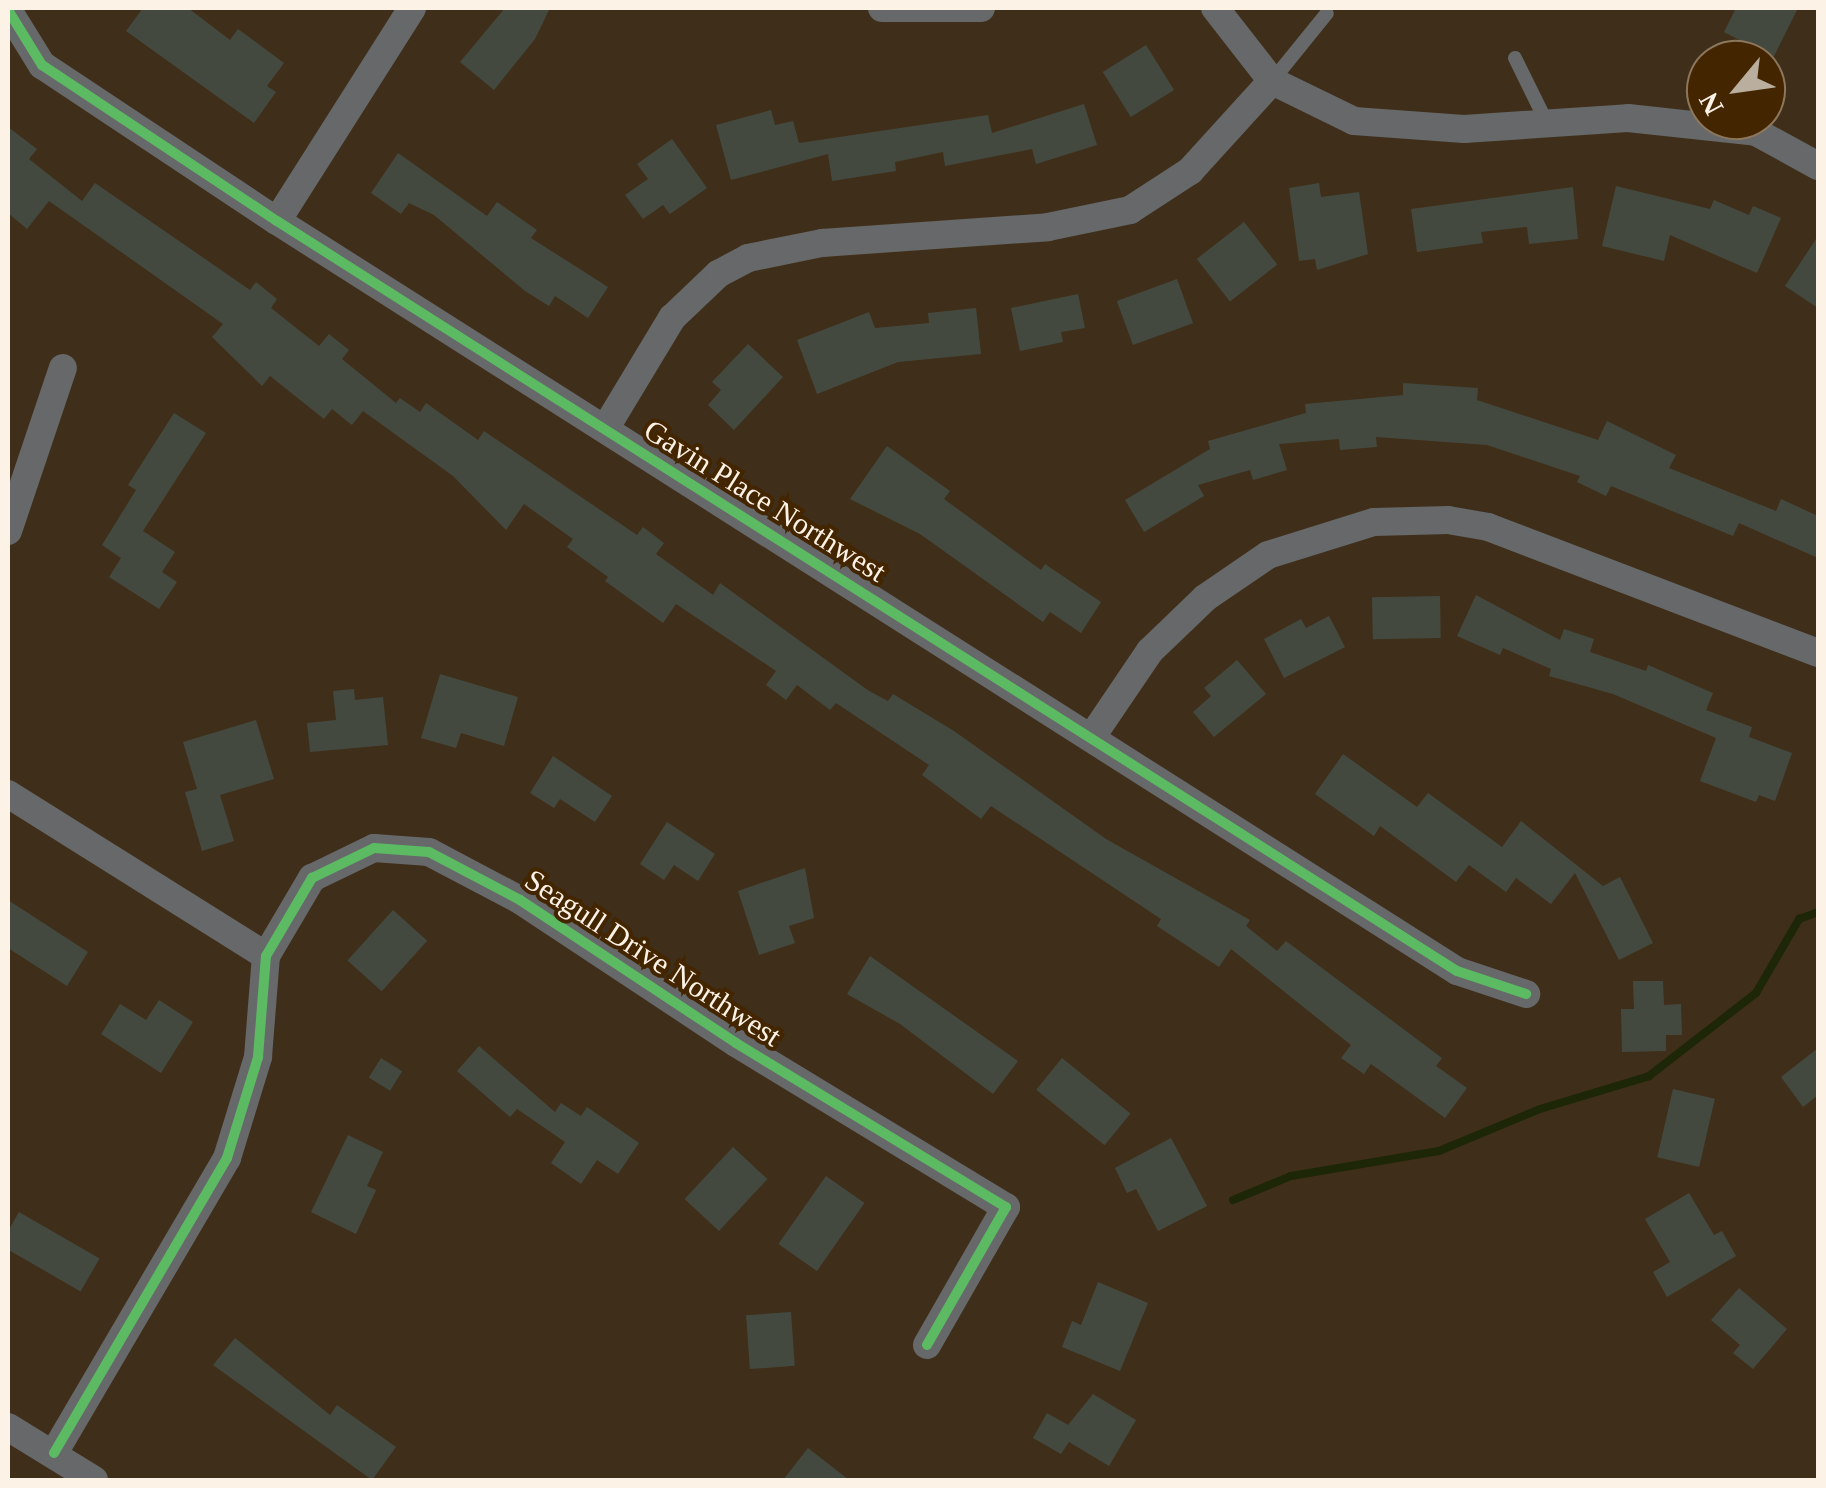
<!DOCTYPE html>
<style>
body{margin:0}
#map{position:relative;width:1826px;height:1488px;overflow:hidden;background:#3f2f1a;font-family:"Times New Roman",serif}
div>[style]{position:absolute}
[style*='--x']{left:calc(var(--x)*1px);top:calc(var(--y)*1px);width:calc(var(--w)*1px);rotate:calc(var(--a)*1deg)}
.stream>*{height:8px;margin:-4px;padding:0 4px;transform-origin:4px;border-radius:4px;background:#1d2707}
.building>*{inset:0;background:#44493f;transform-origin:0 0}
.service>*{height:14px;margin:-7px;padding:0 7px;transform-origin:7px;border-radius:7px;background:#666869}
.minor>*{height:28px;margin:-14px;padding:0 14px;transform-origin:14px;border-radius:14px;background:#666869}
.cycleway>*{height:10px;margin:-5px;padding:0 5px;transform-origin:5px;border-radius:5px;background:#5cba63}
span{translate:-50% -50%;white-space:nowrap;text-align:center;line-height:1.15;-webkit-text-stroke:8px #432500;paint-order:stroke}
.street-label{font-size:30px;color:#fdf2e6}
.frame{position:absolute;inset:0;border:10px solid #fdf2e6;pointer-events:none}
.north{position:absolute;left:1686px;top:40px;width:100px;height:100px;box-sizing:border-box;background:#432500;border:2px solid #8d775c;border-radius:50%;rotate:241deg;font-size:28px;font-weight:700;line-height:40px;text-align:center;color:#fdf2e6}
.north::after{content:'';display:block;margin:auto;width:35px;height:45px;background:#baae9f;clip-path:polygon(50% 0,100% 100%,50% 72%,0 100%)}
</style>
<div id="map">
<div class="stream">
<i style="--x:1233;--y:1200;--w:63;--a:-22.5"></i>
<i style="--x:1291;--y:1176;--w:150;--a:-9.6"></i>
<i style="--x:1439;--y:1151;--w:109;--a:-22.6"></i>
<i style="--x:1540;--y:1109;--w:114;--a:-16.8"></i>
<i style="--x:1649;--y:1076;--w:135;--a:-37.8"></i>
<i style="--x:1756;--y:993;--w:86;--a:-59.8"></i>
<i style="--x:1799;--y:919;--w:20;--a:-20"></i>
</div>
<div class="building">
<i style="clip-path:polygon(143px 8px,188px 8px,230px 40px,238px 29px,284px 63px,267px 86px,276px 92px,254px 123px,126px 31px)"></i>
<i style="clip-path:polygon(505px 8px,550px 8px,535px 39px,494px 90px,460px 62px)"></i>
<i style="clip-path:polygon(1736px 8px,1798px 8px,1773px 58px,1724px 32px)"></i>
<i style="left:1146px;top:45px;width:53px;height:51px;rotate:58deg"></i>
<i style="clip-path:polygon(1084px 104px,1097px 145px,1036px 164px,1032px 149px,945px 166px,943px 152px,895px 162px,896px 171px,832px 181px,828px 154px,731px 180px,716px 125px,771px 110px,775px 125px,793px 121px,799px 143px,988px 115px,992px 133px)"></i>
<i style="clip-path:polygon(8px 127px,37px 149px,29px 159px,82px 201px,95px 183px,250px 290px,256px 282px,277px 299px,271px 308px,319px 346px,329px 334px,349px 350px,342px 359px,396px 403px,400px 398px,420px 412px,426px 403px,478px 440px,484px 431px,637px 535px,643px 527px,664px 543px,656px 554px,713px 595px,720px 583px,869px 691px,888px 701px,893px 694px,954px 731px,1106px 839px,1250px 920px,1246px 926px,1277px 951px,1286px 941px,1442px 1058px,1436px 1066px,1467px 1088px,1445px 1118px,1371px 1064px,1364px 1074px,1341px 1058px,1351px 1045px,1231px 949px,1219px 967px,1157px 926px,1161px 919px,991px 806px,981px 819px,922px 775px,929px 765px,836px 703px,830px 710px,797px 685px,786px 700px,766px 685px,776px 671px,676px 604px,663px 623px,605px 581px,608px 577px,567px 547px,573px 539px,524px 504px,506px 530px,453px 476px,363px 411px,352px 425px,332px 409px,324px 419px,270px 376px,262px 386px,212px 337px,223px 324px,49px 201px,27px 229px,8px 213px)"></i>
<i style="clip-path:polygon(672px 139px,707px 188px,670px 214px,663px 205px,643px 219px,625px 195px,648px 179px,637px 164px)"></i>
<i style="clip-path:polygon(398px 153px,487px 216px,497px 202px,537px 230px,531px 238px,608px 287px,588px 318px,555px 296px,549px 306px,525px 291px,434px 215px,409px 203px,401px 214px,371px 193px)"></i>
<i style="clip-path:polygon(1319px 183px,1321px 197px,1359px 192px,1368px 254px,1317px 270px,1315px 259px,1299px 261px,1289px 188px)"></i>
<i style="clip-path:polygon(1616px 186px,1710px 209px,1714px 200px,1749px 215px,1753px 206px,1781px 218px,1757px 273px,1670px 235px,1664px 261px,1602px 246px)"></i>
<i style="clip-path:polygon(1573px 187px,1578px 239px,1529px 244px,1527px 227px,1481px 232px,1483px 243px,1417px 252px,1411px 209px)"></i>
<i style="left:1244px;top:222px;width:54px;height:60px;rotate:52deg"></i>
<i style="clip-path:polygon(1818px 236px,1818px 308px,1785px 286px)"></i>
<i style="left:1177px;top:279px;width:47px;height:64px;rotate:70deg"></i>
<i style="clip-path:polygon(1078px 294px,1085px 328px,1061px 332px,1063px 342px,1020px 351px,1011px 308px)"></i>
<i style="clip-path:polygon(976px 308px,981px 354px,898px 362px,817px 394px,797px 340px,869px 312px,875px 328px,929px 323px,928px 313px)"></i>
<i style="clip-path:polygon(748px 344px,783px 377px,734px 430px,708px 405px,721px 390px,712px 382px)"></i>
<i style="clip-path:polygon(1403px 383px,1478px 388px,1477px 400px,1598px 440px,1607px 421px,1676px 455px,1669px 468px,1776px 511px,1781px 499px,1818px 516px,1818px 558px,1739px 523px,1733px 536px,1611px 486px,1606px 496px,1577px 482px,1580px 476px,1487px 445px,1376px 437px,1377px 447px,1340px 450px,1339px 439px,1279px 444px,1287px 470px,1253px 480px,1250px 470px,1198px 485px,1204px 496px,1144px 532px,1125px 500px,1210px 449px,1208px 441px,1306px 413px,1305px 404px,1403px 395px)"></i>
<i style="clip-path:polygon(174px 413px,206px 433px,143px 531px,175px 552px,162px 572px,177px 582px,159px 609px,109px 577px,121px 558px,102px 545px,136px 490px,128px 485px)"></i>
<i style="clip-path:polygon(887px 446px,950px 491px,944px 499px,1041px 570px,1045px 564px,1101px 602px,1081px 633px,1050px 612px,1043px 622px,920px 534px,850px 499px)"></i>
<i style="clip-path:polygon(1476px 595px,1560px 640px,1564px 629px,1594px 639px,1590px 652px,1646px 671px,1648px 665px,1713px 693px,1706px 710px,1752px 727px,1749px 737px,1792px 753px,1775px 801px,1759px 795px,1756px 802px,1700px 781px,1716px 738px,1613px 694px,1549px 676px,1551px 669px,1503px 648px,1500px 655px,1457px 636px)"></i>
<i style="left:1440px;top:596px;width:42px;height:68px;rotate:89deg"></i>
<i style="clip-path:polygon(1329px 616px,1345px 647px,1284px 678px,1264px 639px,1301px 619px,1306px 628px)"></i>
<i style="clip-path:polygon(1237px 660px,1266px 694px,1214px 737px,1193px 712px,1211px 696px,1204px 688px)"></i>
<i style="clip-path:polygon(440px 674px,518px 697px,504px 746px,461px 733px,456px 748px,421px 738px)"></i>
<i style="clip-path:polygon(354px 689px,355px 700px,383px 697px,388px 745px,310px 752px,307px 723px,336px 720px,333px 691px)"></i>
<i style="clip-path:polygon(256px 720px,274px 779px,220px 795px,234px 841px,202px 851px,185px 792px,197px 789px,183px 742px)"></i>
<i style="clip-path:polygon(1343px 754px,1417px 807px,1428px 793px,1502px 847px,1521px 821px,1603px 886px,1620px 877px,1653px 943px,1619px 960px,1575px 873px,1551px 904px,1516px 878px,1506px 892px,1469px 865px,1456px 882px,1380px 826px,1374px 836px,1315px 794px)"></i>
<i style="clip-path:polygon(553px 756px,612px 796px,595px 822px,560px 799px,554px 808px,530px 793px)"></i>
<i style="clip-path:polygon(667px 822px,715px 854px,698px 881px,674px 865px,664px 880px,640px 864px)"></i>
<i style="clip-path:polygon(805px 868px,814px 918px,789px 926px,795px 943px,759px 955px,738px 891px)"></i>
<i style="clip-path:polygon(8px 900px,88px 952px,67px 986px,8px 948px)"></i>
<i style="left:393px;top:910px;width:46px;height:68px;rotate:42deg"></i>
<i style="clip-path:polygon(870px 956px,1018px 1061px,993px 1094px,900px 1024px,847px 994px)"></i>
<i style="clip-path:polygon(1633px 981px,1663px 981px,1664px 1005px,1681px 1004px,1682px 1035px,1666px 1035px,1666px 1051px,1622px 1052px,1621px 1009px,1634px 1009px)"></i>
<i style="clip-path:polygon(159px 1000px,193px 1022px,161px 1073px,101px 1034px,120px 1004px,146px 1020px)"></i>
<i style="clip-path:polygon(479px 1046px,555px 1112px,561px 1103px,581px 1116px,587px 1107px,639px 1143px,618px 1174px,597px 1160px,581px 1184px,551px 1163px,565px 1142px,517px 1109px,510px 1117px,457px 1071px)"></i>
<i style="clip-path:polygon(1818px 1048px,1818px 1095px,1803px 1107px,1781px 1077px)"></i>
<i style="left:381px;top:1058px;width:25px;height:23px;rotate:32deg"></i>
<i style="left:1062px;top:1058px;width:88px;height:41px;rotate:39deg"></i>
<i style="left:1673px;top:1089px;width:43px;height:70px;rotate:13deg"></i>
<i style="clip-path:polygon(348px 1135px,383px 1152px,367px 1186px,376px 1190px,356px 1234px,311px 1212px)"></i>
<i style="clip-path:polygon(1171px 1138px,1207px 1206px,1158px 1231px,1136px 1189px,1127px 1193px,1115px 1168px)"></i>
<i style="left:733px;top:1147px;width:47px;height:71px;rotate:43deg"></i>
<i style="left:826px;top:1176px;width:47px;height:83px;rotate:35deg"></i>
<i style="clip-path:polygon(1689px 1193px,1714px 1235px,1722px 1231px,1736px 1256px,1667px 1297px,1653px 1272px,1670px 1262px,1645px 1219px)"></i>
<i style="left:19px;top:1212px;width:93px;height:38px;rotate:30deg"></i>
<i style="clip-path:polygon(1098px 1282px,1148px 1303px,1120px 1371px,1062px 1347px,1072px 1321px,1081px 1325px)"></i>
<i style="clip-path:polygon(1739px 1288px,1787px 1329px,1753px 1369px,1733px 1353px,1740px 1345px,1711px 1320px)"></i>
<i style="left:791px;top:1312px;width:54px;height:45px;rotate:86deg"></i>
<i style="clip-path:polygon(235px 1338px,330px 1415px,337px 1405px,396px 1447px,372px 1480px,213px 1365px)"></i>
<i style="clip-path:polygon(1093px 1394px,1136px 1420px,1109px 1466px,1069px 1442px,1061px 1454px,1033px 1438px,1047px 1413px,1068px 1425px)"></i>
<i style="clip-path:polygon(808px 1448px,849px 1480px,783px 1480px)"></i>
</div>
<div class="service">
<i style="--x:1515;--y:58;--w:72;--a:63.8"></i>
<i style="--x:1272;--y:81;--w:87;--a:-51"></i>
</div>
<div class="minor">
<i style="--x:882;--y:8;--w:99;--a:0"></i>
<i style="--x:1215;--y:8;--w:93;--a:52"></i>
<i style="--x:1272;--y:81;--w:91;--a:26"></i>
<i style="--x:1354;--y:121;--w:110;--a:4.2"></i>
<i style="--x:1464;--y:129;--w:164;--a:-3.8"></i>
<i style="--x:1628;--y:118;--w:129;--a:6.2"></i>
<i style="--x:1756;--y:132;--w:71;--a:28.7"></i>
<i style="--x:8;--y:10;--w:65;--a:58.3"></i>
<i style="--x:42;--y:65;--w:282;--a:33.6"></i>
<i style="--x:277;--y:221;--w:1398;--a:32.44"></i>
<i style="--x:1457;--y:971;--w:73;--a:18.4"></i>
<i style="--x:277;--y:221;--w:252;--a:-57.6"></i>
<i style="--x:605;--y:429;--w:130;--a:-58.9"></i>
<i style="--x:672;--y:318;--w:64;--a:-43.7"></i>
<i style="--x:718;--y:274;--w:34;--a:-28"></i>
<i style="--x:748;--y:258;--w:76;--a:-11.5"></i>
<i style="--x:822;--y:243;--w:227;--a:-4"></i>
<i style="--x:1048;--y:227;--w:84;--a:-11.7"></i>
<i style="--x:1130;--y:210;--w:72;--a:-33"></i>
<i style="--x:1190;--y:171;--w:122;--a:-47.7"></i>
<i style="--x:8;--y:531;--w:172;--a:-71.4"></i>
<i style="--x:1091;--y:738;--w:105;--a:-55.9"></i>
<i style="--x:1150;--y:651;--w:76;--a:-43.9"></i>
<i style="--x:1205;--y:598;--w:76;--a:-34.3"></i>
<i style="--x:1268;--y:555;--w:111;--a:-17.3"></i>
<i style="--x:1374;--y:522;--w:74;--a:-1.5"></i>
<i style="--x:1448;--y:520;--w:41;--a:9.9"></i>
<i style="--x:1488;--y:527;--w:353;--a:20.9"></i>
<i style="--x:8;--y:794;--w:305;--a:32.1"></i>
<i style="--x:8;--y:1427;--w:101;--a:31.6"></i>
<i style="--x:54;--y:1453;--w:342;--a:-59.6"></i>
<i style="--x:227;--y:1158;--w:106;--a:-72.9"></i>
<i style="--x:258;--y:1057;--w:101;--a:-85.5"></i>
<i style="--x:266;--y:956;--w:91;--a:-59.5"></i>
<i style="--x:312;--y:878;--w:69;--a:-25.8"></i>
<i style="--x:374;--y:848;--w:55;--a:4.2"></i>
<i style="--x:429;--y:852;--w:103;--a:27.8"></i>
<i style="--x:520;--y:900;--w:259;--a:33.5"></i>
<i style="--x:736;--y:1043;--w:316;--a:31.3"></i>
<i style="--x:1006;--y:1207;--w:159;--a:119.8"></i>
</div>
<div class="cycleway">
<i style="--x:8;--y:10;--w:65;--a:58.3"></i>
<i style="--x:42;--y:65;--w:282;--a:33.6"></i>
<i style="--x:277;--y:221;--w:1398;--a:32.44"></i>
<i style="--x:1457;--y:971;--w:73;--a:18.4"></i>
<i style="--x:54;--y:1453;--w:342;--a:-59.6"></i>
<i style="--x:227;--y:1158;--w:106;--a:-72.9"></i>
<i style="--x:258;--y:1057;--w:101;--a:-85.5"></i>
<i style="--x:266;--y:956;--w:91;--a:-59.5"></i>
<i style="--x:312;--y:878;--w:69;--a:-25.8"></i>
<i style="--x:374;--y:848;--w:55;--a:4.2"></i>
<i style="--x:429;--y:852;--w:103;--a:27.8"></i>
<i style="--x:520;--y:900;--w:259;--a:33.5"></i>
<i style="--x:736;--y:1043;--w:316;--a:31.3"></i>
<i style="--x:1006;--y:1207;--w:159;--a:119.8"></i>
</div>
<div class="street-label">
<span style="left:765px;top:501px;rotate:32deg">Gavin Place Northwest</span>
<span style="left:653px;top:958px;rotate:33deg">Seagull Drive Northwest</span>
</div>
<div class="frame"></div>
<div class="north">N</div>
</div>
